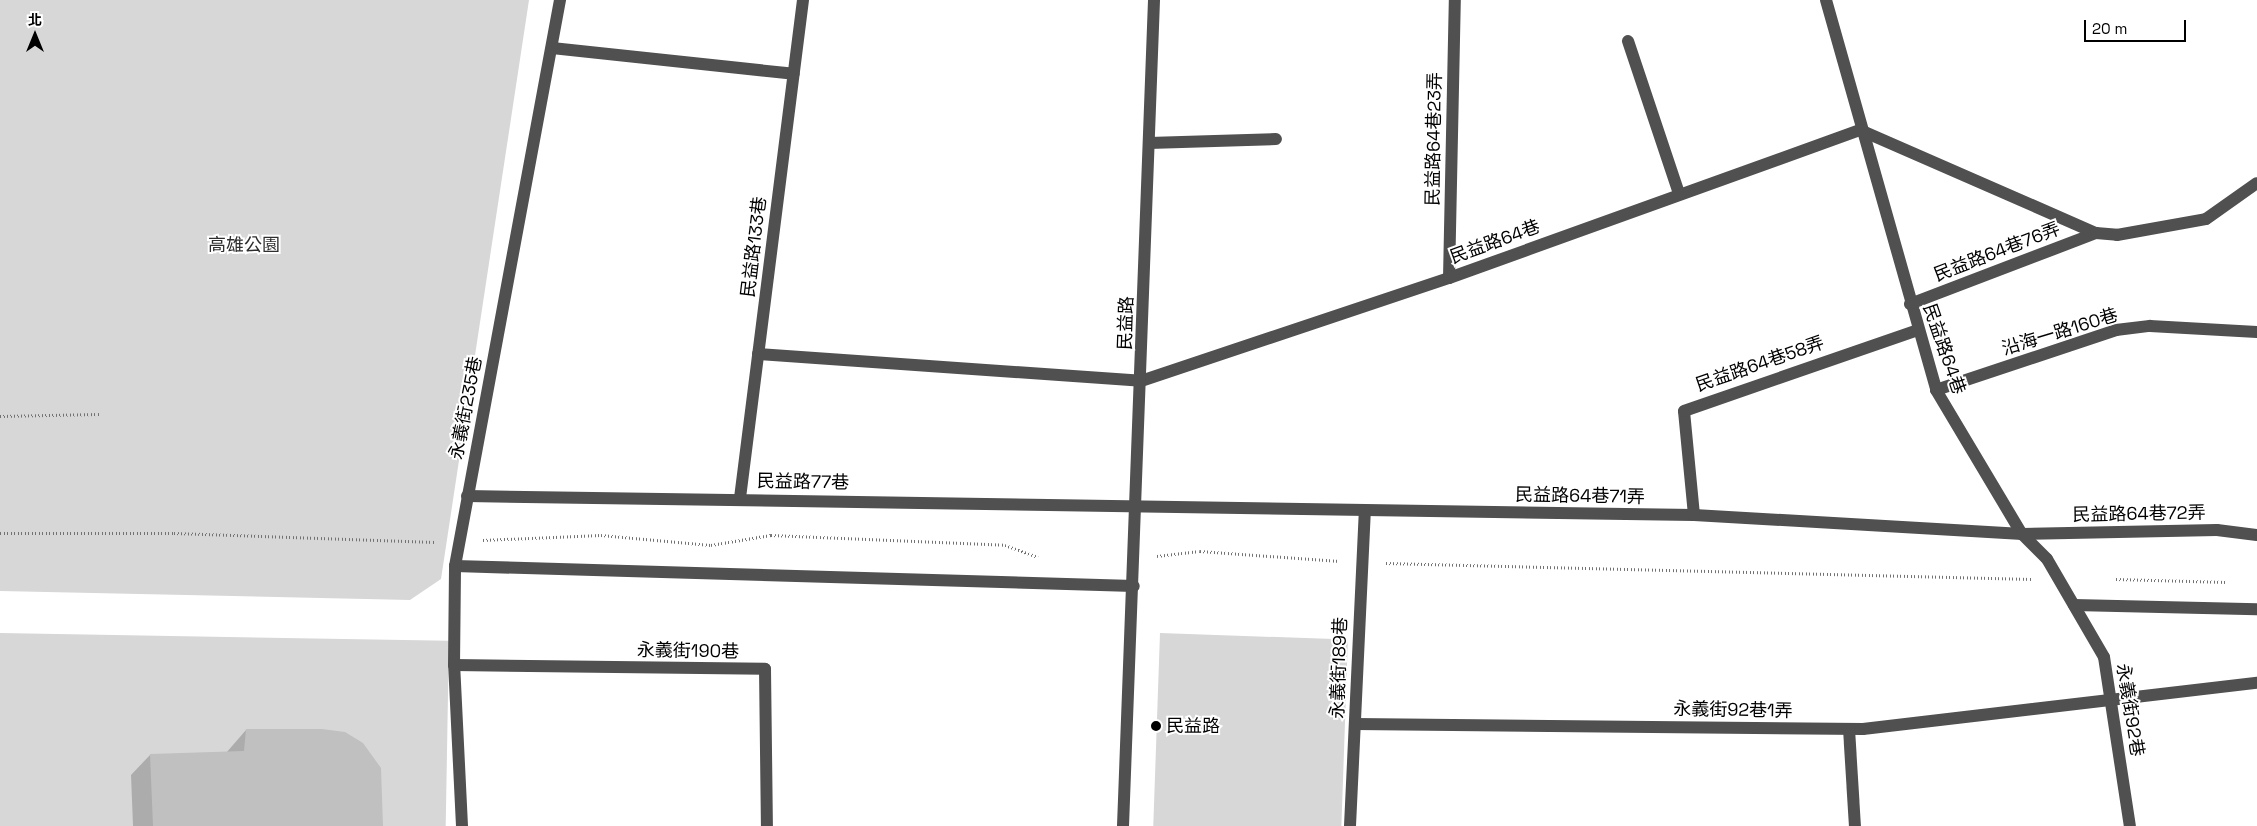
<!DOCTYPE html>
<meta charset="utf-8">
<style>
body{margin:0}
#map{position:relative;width:2257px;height:826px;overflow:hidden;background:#fff;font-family:"Space Grotesk","Noto Sans TC",sans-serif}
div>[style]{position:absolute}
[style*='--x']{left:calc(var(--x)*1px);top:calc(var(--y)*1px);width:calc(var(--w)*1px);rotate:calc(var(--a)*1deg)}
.green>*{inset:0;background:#d7d7d7;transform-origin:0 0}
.shadow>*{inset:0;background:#0003}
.building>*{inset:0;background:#c0c0c0}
.path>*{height:3px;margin-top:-1.5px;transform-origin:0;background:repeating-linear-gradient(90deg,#727272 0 1px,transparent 0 3.5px)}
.minor>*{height:12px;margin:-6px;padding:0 6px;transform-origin:6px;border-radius:6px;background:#505050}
.dots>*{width:14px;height:14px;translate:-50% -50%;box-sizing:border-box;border:2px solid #fff;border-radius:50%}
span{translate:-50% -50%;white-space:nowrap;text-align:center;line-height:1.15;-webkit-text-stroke:4px #fff;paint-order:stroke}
.street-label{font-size:18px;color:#000}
.park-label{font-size:18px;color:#2e2e2e}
.poi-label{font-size:18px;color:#000}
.left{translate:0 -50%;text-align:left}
.north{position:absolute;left:10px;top:10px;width:50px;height:50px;-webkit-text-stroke:4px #fff;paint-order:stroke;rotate:0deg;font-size:14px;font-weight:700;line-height:20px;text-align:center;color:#000}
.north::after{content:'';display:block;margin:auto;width:18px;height:22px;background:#000;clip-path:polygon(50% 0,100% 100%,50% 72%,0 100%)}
.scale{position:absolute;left:2084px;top:20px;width:102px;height:22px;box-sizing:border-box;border:2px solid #000;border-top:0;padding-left:6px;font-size:15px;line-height:18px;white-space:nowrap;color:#000;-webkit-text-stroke:4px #fff;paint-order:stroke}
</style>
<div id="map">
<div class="green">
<i style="clip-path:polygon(0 0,529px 0,441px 579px,410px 600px,0 591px)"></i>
<i style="left:0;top:633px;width:449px;height:193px;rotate:1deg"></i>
<i style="left:1160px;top:633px;width:188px;height:193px;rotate:2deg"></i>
</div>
<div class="shadow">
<i style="clip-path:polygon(246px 730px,381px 826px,133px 826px,131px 775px,150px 755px,226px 753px)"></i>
</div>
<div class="building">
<i style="clip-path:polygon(246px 729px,322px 729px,345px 732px,363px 743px,381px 768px,383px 826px,153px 826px,150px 754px,244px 751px)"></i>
</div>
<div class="path">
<i style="--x:0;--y:416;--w:99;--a:-1.2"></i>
<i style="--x:0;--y:533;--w:174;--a:0"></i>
<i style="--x:174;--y:533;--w:261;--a:2"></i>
<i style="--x:483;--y:540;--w:118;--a:-2.4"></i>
<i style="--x:601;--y:535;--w:110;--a:5.2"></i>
<i style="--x:711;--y:545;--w:61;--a:-9.5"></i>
<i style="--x:771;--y:535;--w:234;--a:2.4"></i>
<i style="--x:1005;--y:545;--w:35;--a:20"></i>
<i style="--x:1157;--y:556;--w:43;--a:-6.6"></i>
<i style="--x:1200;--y:551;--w:140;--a:4.1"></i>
<i style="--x:1386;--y:563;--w:646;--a:1.42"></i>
<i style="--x:2116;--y:579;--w:111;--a:1.5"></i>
</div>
<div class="minor">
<i style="--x:1826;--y:0;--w:405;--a:74.2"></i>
<i style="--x:1936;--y:390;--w:168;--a:59.2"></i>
<i style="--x:2022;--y:534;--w:35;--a:45"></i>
<i style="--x:2047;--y:559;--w:113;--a:59.8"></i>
<i style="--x:2104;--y:657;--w:171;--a:81.3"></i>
<i style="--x:1628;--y:41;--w:160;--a:71.5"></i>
<i style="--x:552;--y:48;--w:243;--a:6.1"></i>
<i style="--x:1149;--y:143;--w:127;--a:-1.8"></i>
<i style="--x:1449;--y:278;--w:278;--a:-88.8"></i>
<i style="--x:1910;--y:304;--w:199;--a:-20.9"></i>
<i style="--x:758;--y:354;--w:384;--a:4"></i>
<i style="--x:1141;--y:381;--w:325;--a:-18.5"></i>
<i style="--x:1449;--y:278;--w:437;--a:-19.8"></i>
<i style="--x:1860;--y:130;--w:257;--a:23.6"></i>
<i style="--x:2096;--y:233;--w:21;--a:5"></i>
<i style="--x:2117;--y:235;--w:90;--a:-10.2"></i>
<i style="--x:2206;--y:219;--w:62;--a:-35.2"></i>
<i style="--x:1936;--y:390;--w:190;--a:-18.4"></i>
<i style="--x:2116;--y:330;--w:34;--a:-7"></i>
<i style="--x:2150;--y:326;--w:107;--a:3.2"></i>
<i style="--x:467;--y:496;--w:1227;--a:0.89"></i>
<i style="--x:1694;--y:515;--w:329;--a:3.3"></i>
<i style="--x:2022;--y:534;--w:195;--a:-1.2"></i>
<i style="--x:2217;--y:530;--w:40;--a:7.1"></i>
<i style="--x:740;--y:498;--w:502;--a:-82.79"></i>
<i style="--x:1694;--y:515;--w:104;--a:-95.5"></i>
<i style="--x:1684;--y:411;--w:248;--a:-19.1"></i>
<i style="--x:455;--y:566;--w:679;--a:1.69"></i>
<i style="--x:2074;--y:605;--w:183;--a:1.3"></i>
<i style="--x:454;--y:665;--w:311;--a:0.7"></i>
<i style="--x:765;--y:669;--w:157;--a:89.3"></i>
<i style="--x:1355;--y:724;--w:508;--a:0.56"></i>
<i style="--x:1863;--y:729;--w:397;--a:-6.7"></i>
<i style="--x:1849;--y:729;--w:97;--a:86.5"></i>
<i style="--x:462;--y:826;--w:161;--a:-92.8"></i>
<i style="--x:454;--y:665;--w:99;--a:-89.4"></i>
<i style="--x:455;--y:566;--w:576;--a:-79.49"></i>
<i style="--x:1123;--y:826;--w:827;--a:-87.85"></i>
<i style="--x:1350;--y:826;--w:315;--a:-87.3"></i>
</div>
<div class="dots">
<i style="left:1156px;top:726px;background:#000"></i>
</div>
<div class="street-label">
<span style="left:1434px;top:139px;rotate:-89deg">民益路64巷23弄</span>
<span style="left:1495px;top:242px;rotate:-20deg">民益路64巷</span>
<span style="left:754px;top:247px;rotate:-83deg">民益路133巷</span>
<span style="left:1997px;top:252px;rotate:-21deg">民益路64巷76弄</span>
<span style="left:1126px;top:323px;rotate:-88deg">民益路</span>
<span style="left:2060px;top:332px;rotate:-17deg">沿海一路160巷</span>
<span style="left:1944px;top:349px;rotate:71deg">民益路64巷</span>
<span style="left:1760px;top:364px;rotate:-19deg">民益路64巷58弄</span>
<span style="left:466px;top:408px;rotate:-79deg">永義街235巷</span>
<span style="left:803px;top:482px;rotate:1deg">民益路77巷</span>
<span style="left:1580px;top:496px;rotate:1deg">民益路64巷71弄</span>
<span style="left:2139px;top:514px;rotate:-1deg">民益路64巷72弄</span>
<span style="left:688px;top:651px;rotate:1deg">永義街190巷</span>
<span style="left:1339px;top:668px;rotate:-88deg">永義街189巷</span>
<span style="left:1733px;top:710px;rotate:1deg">永義街92巷1弄</span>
<span style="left:2130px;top:710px;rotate:81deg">永義街92巷</span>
</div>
<div class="park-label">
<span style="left:244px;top:245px">高雄公園</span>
</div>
<div class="poi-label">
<span class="left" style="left:1166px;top:726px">民益路</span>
</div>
<div class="north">北</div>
<div class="scale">20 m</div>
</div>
